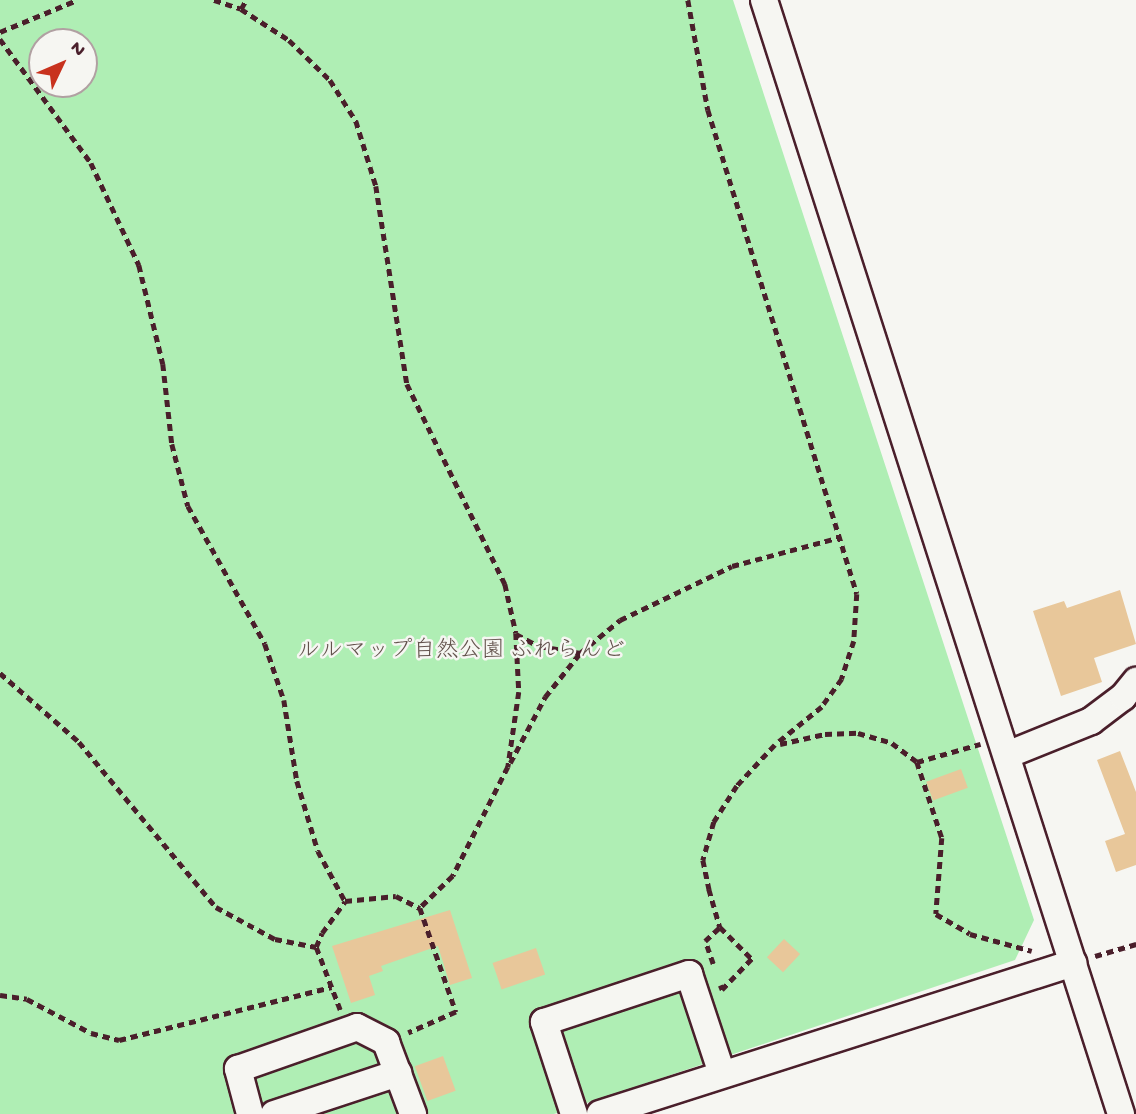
<!DOCTYPE html>
<meta charset="utf-8">
<style>
body{margin:0}
#map{position:relative;width:1136px;height:1114px;overflow:hidden;background:#f6f6f2;font-family:"Gochi Hand","Klee One",sans-serif}
div>[style]{position:absolute}
[style*='--x']{left:calc(var(--x)*1px);top:calc(var(--y)*1px);width:calc(var(--w)*1px);rotate:calc(var(--a)*1deg)}
.green>*{inset:0;background:#afeeb4}
.building>*{inset:0;background:#e8c79a;transform-origin:0 0}
.path>*{height:4.5px;margin-top:-2.25px;transform-origin:0;background:repeating-linear-gradient(90deg,#4a1f2b 0 7px,transparent 0 12px)}
.roads{filter:drop-shadow(2px 0 #4a1f2b) drop-shadow(-2px 0 #4a1f2b) drop-shadow(0 2px #4a1f2b) drop-shadow(0 -2px #4a1f2b)}
.minor>*{height:26px;margin:-13px;padding:0 13px;transform-origin:13px;border-radius:13px;background:#f6f6f2}
span{translate:-50% -50%;white-space:nowrap;text-align:center;line-height:1.15;-webkit-text-stroke:5px #f6f6f2;paint-order:stroke}
.park-label{font-size:23px;color:#63534d}
.north{position:absolute;left:28px;top:28px;width:70px;height:70px;box-sizing:border-box;background:#f6f6f2;border:2px solid #b1a0a2;border-radius:50%;rotate:46deg;font-size:19px;font-weight:700;line-height:28px;text-align:center;color:#4a1f2b}
.north::after{content:'';display:block;margin:auto;width:24px;height:32px;background:#c8321e;clip-path:polygon(50% 0,100% 100%,50% 72%,0 100%)}
</style>
<div id="map">
<div class="green">
<i style="clip-path:polygon(evenodd,0 0,733px 0,1034px 920px,1015px 960px,554px 1114px,0 1114px,0 0,42px 42px,84px 42px,84px 84px,42px 84px,42px 42px)"></i>
</div>
<div class="building">
<i style="clip-path:polygon(1120px 590px,1136px 644px,1094px 658px,1102px 682px,1061px 696px,1033px 611px,1064px 601px,1067px 608px)"></i>
<i style="clip-path:polygon(1120px 751px,1136px 792px,1136px 865px,1116px 872px,1105px 841px,1125px 834px,1097px 760px)"></i>
<i style="left:961px;top:769px;width:20px;height:37px;rotate:70deg"></i>
<i style="clip-path:polygon(450px 910px,472px 978px,450px 985px,438px 946px,381px 966px,383px 971px,369px 976px,375px 995px,351px 1003px,332px 946px)"></i>
<i style="left:784px;top:939px;width:22px;height:25px;rotate:43deg"></i>
<i style="left:536px;top:948px;width:28px;height:46px;rotate:71deg"></i>
<i style="left:443px;top:1056px;width:37px;height:30px;rotate:70deg"></i>
</div>
<div class="path">
<i style="--x:214;--y:0;--w:28;--a:18"></i>
<i style="--x:241;--y:9;--w:10;--a:-61"></i>
<i style="--x:688;--y:0;--w:112;--a:79.7"></i>
<i style="--x:708;--y:110;--w:506;--a:72.89"></i>
<i style="--x:857;--y:594;--w:47;--a:93.7"></i>
<i style="--x:854;--y:641;--w:40;--a:108"></i>
<i style="--x:842;--y:679;--w:34;--a:126"></i>
<i style="--x:822;--y:707;--w:60;--a:141"></i>
<i style="--x:775;--y:745;--w:56;--a:132.8"></i>
<i style="--x:737;--y:786;--w:43;--a:122.6"></i>
<i style="--x:714;--y:822;--w:40;--a:106"></i>
<i style="--x:703;--y:860;--w:30;--a:78"></i>
<i style="--x:709;--y:889;--w:40;--a:74"></i>
<i style="--x:720;--y:927;--w:45;--a:45"></i>
<i style="--x:752;--y:959;--w:43;--a:134.1"></i>
<i style="--x:722;--y:990;--w:5;--a:-112"></i>
<i style="--x:241;--y:9;--w:57;--a:32.9"></i>
<i style="--x:289;--y:40;--w:57;--a:44.3"></i>
<i style="--x:330;--y:80;--w:49;--a:57.6"></i>
<i style="--x:356;--y:121;--w:68;--a:72.9"></i>
<i style="--x:376;--y:186;--w:200;--a:81.1"></i>
<i style="--x:407;--y:384;--w:223;--a:63.9"></i>
<i style="--x:505;--y:584;--w:50;--a:77.3"></i>
<i style="--x:516;--y:633;--w:59;--a:87.1"></i>
<i style="--x:519;--y:692;--w:76;--a:98.3"></i>
<i style="--x:508;--y:767;--w:122;--a:116.8"></i>
<i style="--x:453;--y:876;--w:46;--a:135.9"></i>
<i style="--x:0;--y:32;--w:83;--a:-22.6"></i>
<i style="--x:0;--y:39;--w:154;--a:53.7"></i>
<i style="--x:91;--y:163;--w:113;--a:64.8"></i>
<i style="--x:139;--y:265;--w:102;--a:76.4"></i>
<i style="--x:163;--y:364;--w:81;--a:83.6"></i>
<i style="--x:172;--y:444;--w:64;--a:75.5"></i>
<i style="--x:188;--y:506;--w:158;--a:60.8"></i>
<i style="--x:265;--y:644;--w:59;--a:71.3"></i>
<i style="--x:284;--y:700;--w:82;--a:80.9"></i>
<i style="--x:297;--y:781;--w:73;--a:73.3"></i>
<i style="--x:318;--y:851;--w:57;--a:61.6"></i>
<i style="--x:516;--y:634;--w:26;--a:28"></i>
<i style="--x:539;--y:646;--w:42;--a:9.7"></i>
<i style="--x:0;--y:673;--w:105;--a:41.1"></i>
<i style="--x:79;--y:742;--w:214;--a:50.3"></i>
<i style="--x:216;--y:907;--w:67;--a:28.5"></i>
<i style="--x:275;--y:939;--w:42;--a:11"></i>
<i style="--x:780;--y:744;--w:46;--a:-12.5"></i>
<i style="--x:825;--y:734;--w:33;--a:-2"></i>
<i style="--x:858;--y:733;--w:35;--a:16"></i>
<i style="--x:892;--y:743;--w:31;--a:37"></i>
<i style="--x:917;--y:762;--w:66;--a:-15.9"></i>
<i style="--x:917;--y:762;--w:80;--a:71.8"></i>
<i style="--x:942;--y:838;--w:76;--a:94.5"></i>
<i style="--x:936;--y:914;--w:39;--a:30"></i>
<i style="--x:970;--y:934;--w:64;--a:15.3"></i>
<i style="--x:510;--y:763;--w:75;--a:-62.1"></i>
<i style="--x:545;--y:697;--w:56;--a:-51.5"></i>
<i style="--x:580;--y:653;--w:52;--a:-39.5"></i>
<i style="--x:620;--y:620;--w:124;--a:-25.7"></i>
<i style="--x:732;--y:566;--w:113;--a:-14.9"></i>
<i style="--x:1095;--y:956;--w:43;--a:-16.3"></i>
<i style="--x:713;--y:964;--w:24;--a:-109"></i>
<i style="--x:705;--y:941;--w:21;--a:-43"></i>
<i style="--x:0;--y:995;--w:27;--a:8"></i>
<i style="--x:27;--y:999;--w:72;--a:28"></i>
<i style="--x:91;--y:1033;--w:29;--a:14"></i>
<i style="--x:119;--y:1040;--w:219;--a:-14"></i>
<i style="--x:340;--y:1010;--w:67;--a:-110.9"></i>
<i style="--x:316;--y:947;--w:15;--a:-67"></i>
<i style="--x:322;--y:933;--w:39;--a:-54"></i>
<i style="--x:345;--y:901;--w:51;--a:-5.6"></i>
<i style="--x:396;--y:896;--w:27;--a:27"></i>
<i style="--x:420;--y:908;--w:110;--a:70.9"></i>
<i style="--x:456;--y:1012;--w:52;--a:156.4"></i>
</div>
<div class="roads">
<div class="minor">
<i style="--x:764;--y:0;--w:1170;--a:72.23"></i>
<i style="--x:1007;--y:755;--w:91;--a:-22"></i>
<i style="--x:1091;--y:721;--w:40;--a:-37"></i>
<i style="--x:1123;--y:697;--w:21;--a:-51"></i>
<i style="--x:250;--y:1114;--w:47;--a:-104.9"></i>
<i style="--x:238;--y:1069;--w:126;--a:-19.4"></i>
<i style="--x:357;--y:1027;--w:33;--a:27"></i>
<i style="--x:386;--y:1042;--w:77;--a:69.4"></i>
<i style="--x:274;--y:1114;--w:131;--a:-18.3"></i>
<i style="--x:574;--y:1114;--w:97;--a:-108.1"></i>
<i style="--x:544;--y:1022;--w:153;--a:-18.3"></i>
<i style="--x:689;--y:974;--w:105;--a:71.7"></i>
<i style="--x:600;--y:1114;--w:497;--a:-17.7"></i>
</div>
</div>
<div class="park-label">
<span style="left:461px;top:652px">ルルマップ自然公園 ふれらんど</span>
</div>
<div class="north">N</div>
</div>
